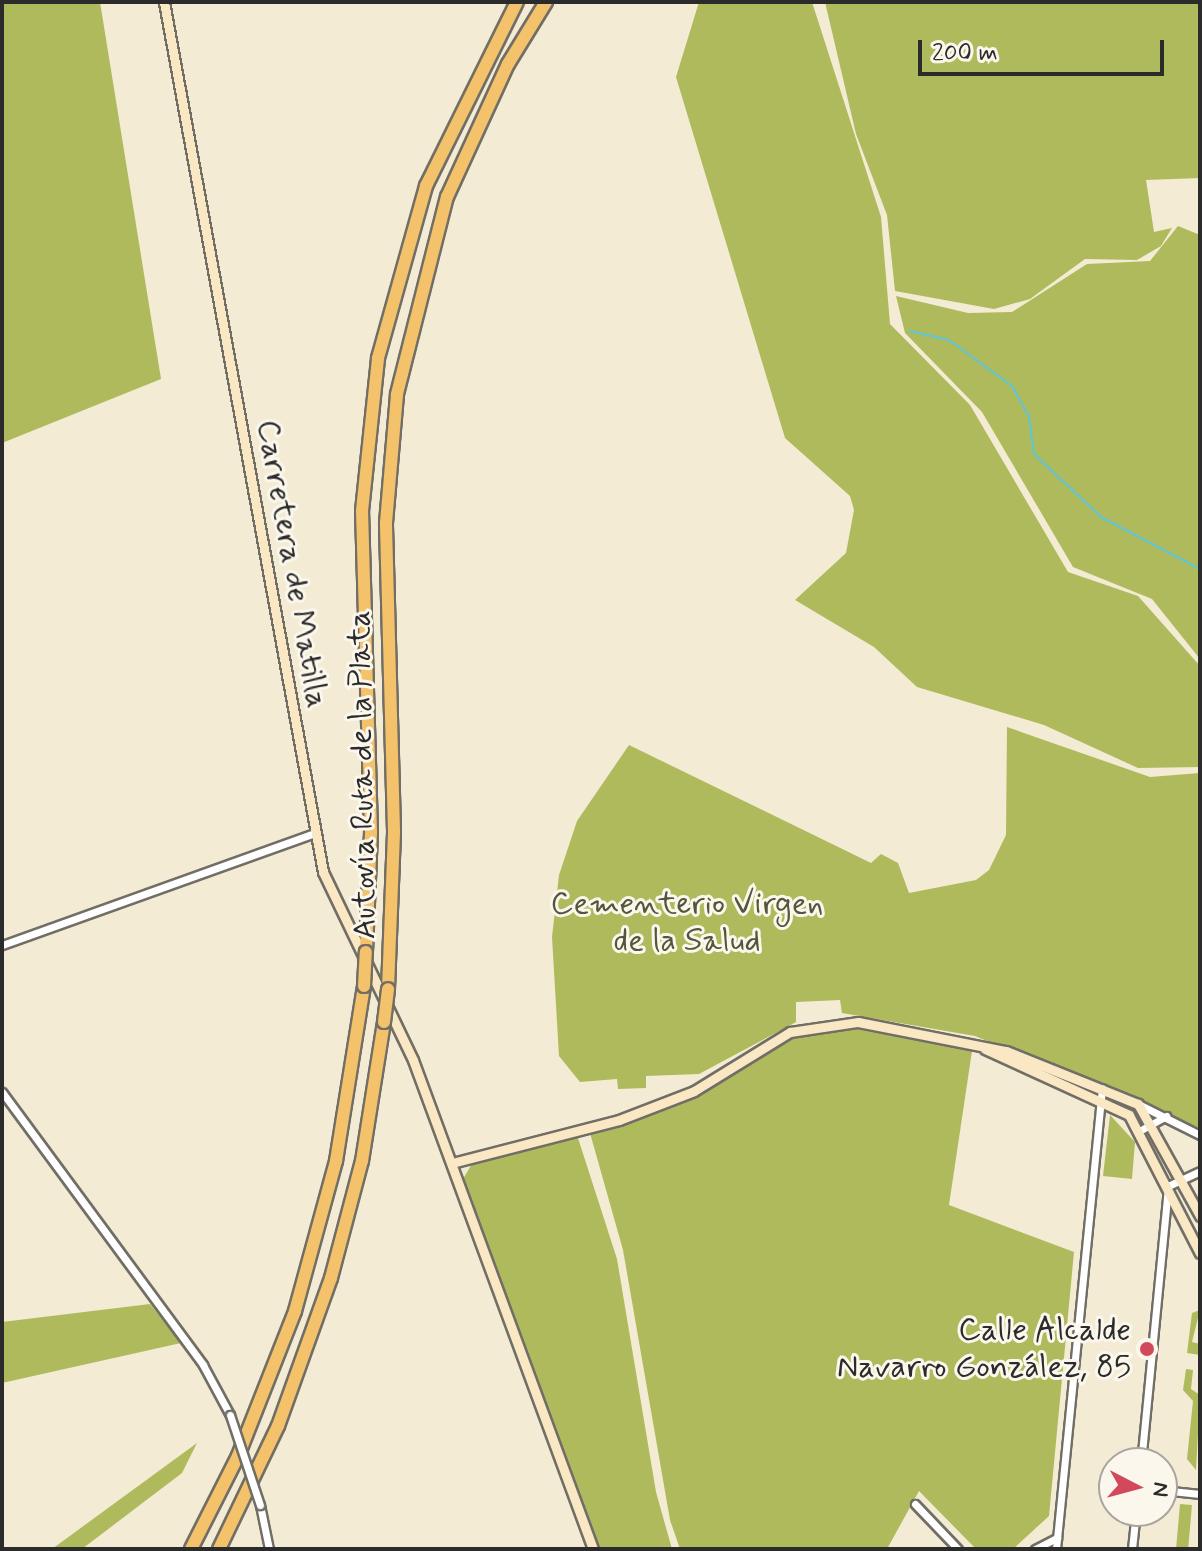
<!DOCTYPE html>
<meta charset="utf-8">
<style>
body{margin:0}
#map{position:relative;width:1202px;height:1551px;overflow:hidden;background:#f3ebd4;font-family:Mynerve,sans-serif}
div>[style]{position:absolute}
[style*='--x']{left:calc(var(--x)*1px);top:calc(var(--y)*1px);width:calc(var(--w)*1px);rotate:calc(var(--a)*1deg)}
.green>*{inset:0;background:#afba5c;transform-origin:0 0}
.stream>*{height:2px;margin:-1px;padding:0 1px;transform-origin:1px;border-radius:1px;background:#5ec6da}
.roads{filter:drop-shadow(2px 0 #716e66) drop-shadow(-2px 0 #716e66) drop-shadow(0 2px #716e66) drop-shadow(0 -2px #716e66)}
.street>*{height:7px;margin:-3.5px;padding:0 3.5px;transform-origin:3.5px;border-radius:3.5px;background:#fff}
.secondary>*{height:9px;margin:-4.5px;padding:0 4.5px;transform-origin:4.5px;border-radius:4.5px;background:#fae7c3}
.highway>*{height:12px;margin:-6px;padding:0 6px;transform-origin:6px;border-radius:6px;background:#f3c26a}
.bridges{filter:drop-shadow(2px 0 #716e66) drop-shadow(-2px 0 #716e66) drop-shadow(0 2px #716e66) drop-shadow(0 -2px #716e66)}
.street-bridge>*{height:7px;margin:-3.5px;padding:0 3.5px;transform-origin:3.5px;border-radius:3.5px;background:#fff}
.highway-bridge>*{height:12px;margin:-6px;padding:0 6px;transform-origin:6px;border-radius:6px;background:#f3c26a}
.dots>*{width:22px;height:22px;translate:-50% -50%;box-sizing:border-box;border:4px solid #fbf7ec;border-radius:50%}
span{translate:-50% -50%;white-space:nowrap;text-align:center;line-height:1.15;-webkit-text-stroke:6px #fbf7ec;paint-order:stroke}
.street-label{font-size:32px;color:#2b2b2b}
.park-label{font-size:32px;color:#53563a}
.poi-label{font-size:32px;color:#2b2b2b}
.right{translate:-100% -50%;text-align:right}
.frame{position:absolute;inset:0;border:4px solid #2b2b2b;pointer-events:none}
.north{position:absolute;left:1098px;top:1447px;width:80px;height:80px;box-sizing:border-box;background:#fbf7ec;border:2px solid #a8a59f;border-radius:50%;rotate:96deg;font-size:22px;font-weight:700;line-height:32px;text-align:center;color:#2b2b2b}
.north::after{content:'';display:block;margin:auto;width:28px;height:36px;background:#d1495b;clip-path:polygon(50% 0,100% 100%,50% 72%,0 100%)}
.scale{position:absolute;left:918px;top:40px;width:246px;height:36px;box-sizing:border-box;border:4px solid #2b2b2b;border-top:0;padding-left:10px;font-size:24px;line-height:28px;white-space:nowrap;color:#2b2b2b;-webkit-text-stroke:6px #fbf7ec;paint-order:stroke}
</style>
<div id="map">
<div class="green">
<i style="clip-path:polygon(2px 2px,100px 2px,161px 379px,2px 443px)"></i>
<i style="clip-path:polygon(699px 2px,812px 2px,881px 217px,890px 324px,970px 405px,1068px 572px,1138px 596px,1200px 666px,1200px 767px,1138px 768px,1044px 725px,917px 687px,874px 647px,795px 600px,846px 553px,854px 510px,850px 496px,785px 438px,676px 77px)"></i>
<i style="clip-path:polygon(825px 2px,1200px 2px,1200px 178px,1146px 180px,1154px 232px,1172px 228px,1161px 246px,1137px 260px,1085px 259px,1030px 299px,994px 309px,895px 291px,887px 215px,856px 134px)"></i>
<i style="clip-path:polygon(1178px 226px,1200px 235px,1200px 659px,1152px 599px,1073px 567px,982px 412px,905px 333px,896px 296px,968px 313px,1012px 312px,1087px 264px,1150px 261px)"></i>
<i style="clip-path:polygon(1007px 727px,1150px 777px,1200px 773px,1200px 1128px,975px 1036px,842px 1013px,840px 1000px,796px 1002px,796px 1022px,699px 1074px,646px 1076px,646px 1088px,618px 1089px,617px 1079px,580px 1082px,559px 1056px,552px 937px,559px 875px,577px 821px,629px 745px,871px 863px,881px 854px,898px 863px,909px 893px,976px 880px,989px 870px,1006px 835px)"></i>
<i style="clip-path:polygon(840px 1026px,972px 1051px,949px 1205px,1074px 1252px,1049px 1516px,1013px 1549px,976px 1549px,919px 1491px,887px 1549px,680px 1549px,670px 1520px,623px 1250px,590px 1133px,694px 1098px,793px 1038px)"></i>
<i style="clip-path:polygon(1110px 1115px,1135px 1142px,1132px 1179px,1103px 1176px)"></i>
<i style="clip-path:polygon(577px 1135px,617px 1259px,656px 1492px,672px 1549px,600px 1549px,463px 1179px,473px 1162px)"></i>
<i style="clip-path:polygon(150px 1304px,181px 1343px,2px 1383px,2px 1322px)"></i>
<i style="clip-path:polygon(1200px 1310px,1192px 1342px,1200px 1344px,1200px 1355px,1187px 1353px,1192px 1313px)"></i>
<i style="clip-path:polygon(1186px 1369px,1193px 1370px,1191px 1389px,1200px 1395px,1196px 1470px,1187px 1459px,1193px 1401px,1183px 1390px)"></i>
<i style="clip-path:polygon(197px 1443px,182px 1473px,82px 1549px,52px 1549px)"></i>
<i style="left:1180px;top:1504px;width:12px;height:45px;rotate:5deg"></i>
</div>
<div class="stream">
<i style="--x:910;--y:331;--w:40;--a:13"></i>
<i style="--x:949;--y:340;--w:78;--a:36.1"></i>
<i style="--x:1012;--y:386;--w:35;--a:61"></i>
<i style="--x:1029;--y:417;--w:37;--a:82"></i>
<i style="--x:1034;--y:454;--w:92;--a:43.2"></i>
<i style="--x:1101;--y:517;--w:112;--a:27.7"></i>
</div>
<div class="roads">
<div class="street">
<i style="--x:2;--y:945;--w:332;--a:-19.7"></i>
<i style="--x:2;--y:1092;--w:339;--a:53.6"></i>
<i style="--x:203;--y:1365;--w:57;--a:61.6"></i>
<i style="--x:1138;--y:1104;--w:69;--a:26.6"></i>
<i style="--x:1141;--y:1130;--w:29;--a:-29"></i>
<i style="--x:1141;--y:1463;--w:278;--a:-84.4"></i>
<i style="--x:1168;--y:1186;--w:35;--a:-25"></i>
<i style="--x:1162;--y:1490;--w:38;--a:6"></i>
<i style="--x:915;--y:1504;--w:62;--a:46.3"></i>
<i style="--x:260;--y:1505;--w:45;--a:78.4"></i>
<i style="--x:1035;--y:1549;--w:25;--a:-27"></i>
<i style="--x:1056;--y:1549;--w:463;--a:-84.3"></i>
<i style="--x:1132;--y:1549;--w:38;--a:-84"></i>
</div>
<div class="secondary">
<i style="--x:164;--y:2;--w:884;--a:79.64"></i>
<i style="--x:323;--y:872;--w:208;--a:64.4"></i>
<i style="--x:413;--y:1060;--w:521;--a:69.79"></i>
<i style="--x:985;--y:1049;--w:158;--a:24.6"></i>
<i style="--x:1129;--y:1115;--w:155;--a:62.8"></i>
<i style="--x:452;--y:1163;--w:172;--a:-14.4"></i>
<i style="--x:619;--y:1120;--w:80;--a:-21.1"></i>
<i style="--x:694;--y:1091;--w:113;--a:-31.6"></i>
<i style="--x:790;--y:1032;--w:69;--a:-8.4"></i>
<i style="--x:858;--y:1022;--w:151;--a:11.1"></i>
<i style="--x:1006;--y:1051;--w:142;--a:21.9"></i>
<i style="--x:1138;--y:1104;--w:128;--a:61"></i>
</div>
<div class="highway">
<i style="--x:366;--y:952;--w:120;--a:-87.6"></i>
<i style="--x:371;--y:832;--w:321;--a:-91.6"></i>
<i style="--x:362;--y:511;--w:154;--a:-84"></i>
<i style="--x:378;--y:358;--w:179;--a:-74.4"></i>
<i style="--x:426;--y:186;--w:205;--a:-63.7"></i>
<i style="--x:388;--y:989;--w:158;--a:-87.8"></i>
<i style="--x:394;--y:831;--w:308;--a:-91.5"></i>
<i style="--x:386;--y:523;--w:129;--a:-85.1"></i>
<i style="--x:397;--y:394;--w:203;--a:-75.8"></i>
<i style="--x:447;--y:197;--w:146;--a:-65.4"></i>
<i style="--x:508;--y:64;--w:73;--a:-58.5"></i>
<i style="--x:191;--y:1549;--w:104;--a:-63.2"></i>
<i style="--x:238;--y:1456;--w:156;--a:-68.5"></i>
<i style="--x:295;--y:1311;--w:156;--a:-74.7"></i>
<i style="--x:336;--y:1161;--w:177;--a:-80.9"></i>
<i style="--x:219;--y:1549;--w:136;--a:-64.4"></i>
<i style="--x:278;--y:1426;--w:157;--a:-70.3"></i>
<i style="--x:331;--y:1278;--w:121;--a:-75.2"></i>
<i style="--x:362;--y:1161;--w:141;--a:-81"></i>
</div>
</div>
<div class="bridges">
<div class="street-bridge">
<i style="--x:230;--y:1415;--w:95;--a:71.6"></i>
</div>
<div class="highway-bridge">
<i style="--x:364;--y:986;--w:34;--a:-87"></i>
<i style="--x:384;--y:1022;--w:33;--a:-83"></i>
</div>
</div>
<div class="dots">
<i style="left:1147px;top:1349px;background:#d1495b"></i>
</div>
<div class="street-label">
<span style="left:292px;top:564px;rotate:80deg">Carretera de Matilla</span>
<span style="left:363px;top:775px;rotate:-91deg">Autovía Ruta de la Plata</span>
</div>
<div class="park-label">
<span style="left:687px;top:923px">Cementerio Virgen<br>de la Salud</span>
</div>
<div class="poi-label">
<span class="right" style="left:1131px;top:1349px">Calle Alcalde<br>Navarro González, 85</span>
</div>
<div class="frame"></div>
<div class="north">N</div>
<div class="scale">200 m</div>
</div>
